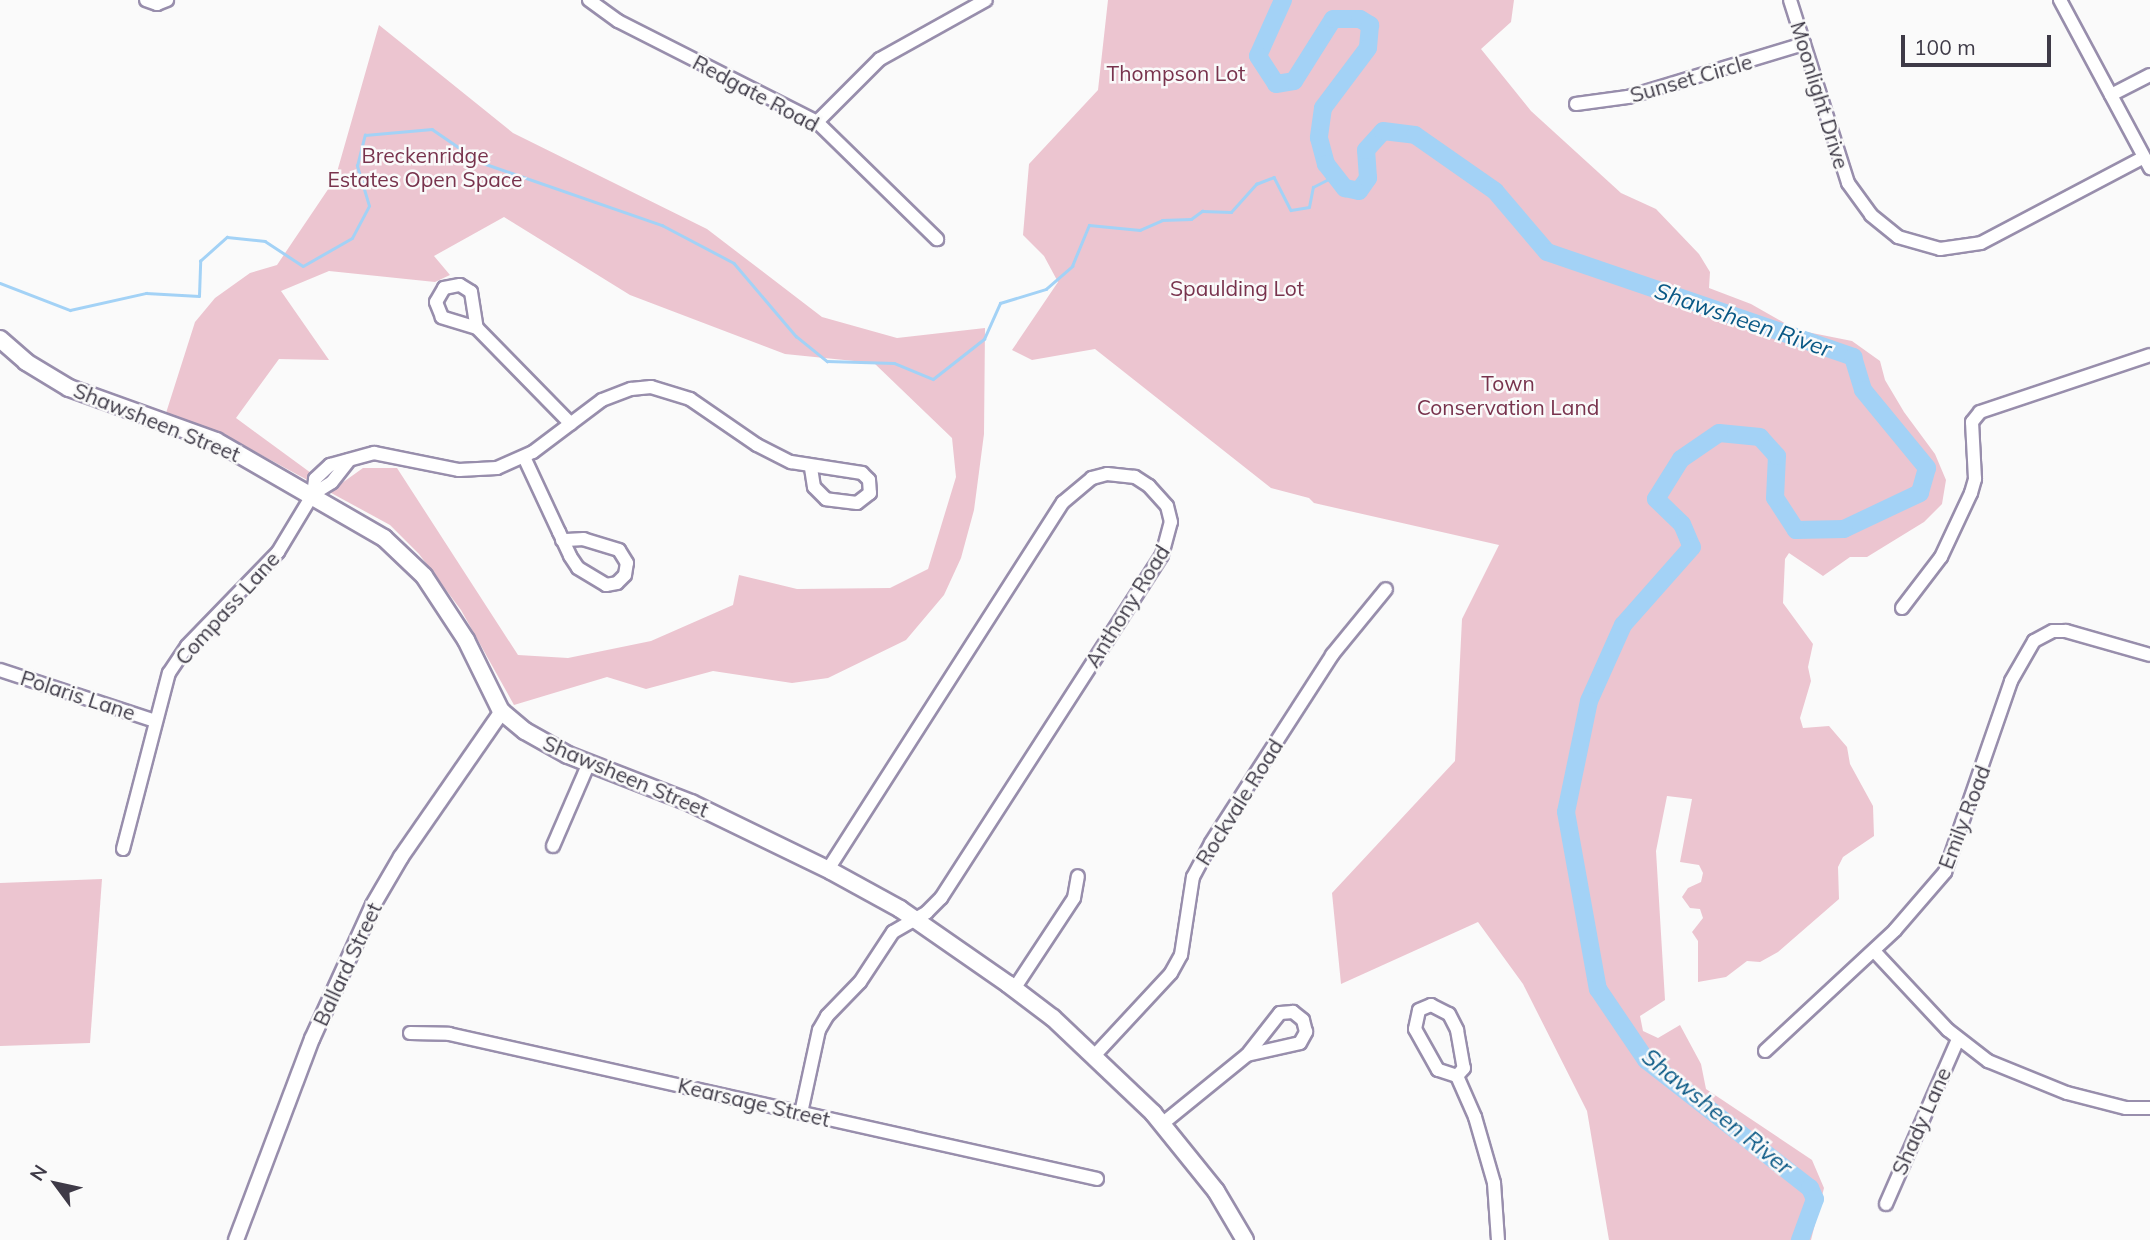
<!DOCTYPE html>
<style>
body{margin:0}
#map{position:relative;width:2150px;height:1240px;overflow:hidden;background:#fafafa;font-family:Mulish,sans-serif}
div>[style]{position:absolute}
[style*='--x']{left:calc(var(--x)*1px);top:calc(var(--y)*1px);width:calc(var(--w)*1px);rotate:calc(var(--a)*1deg)}
.green>*{inset:0;background:#ecc5d0}
.stream>*{height:2.5px;margin:-1.25px;padding:0 1.25px;transform-origin:1.25px;border-radius:1.25px;background:#a3d2f6}
.river>*{height:18px;margin:-9px;padding:0 9px;transform-origin:9px;border-radius:9px;background:#a3d2f6}
.roads{filter:drop-shadow(2px 0 #988eac) drop-shadow(-2px 0 #988eac) drop-shadow(0 2px #988eac) drop-shadow(0 -2px #988eac)}
.minor>*{height:12px;margin:-6px;padding:0 6px;transform-origin:6px;border-radius:6px;background:#fff}
.tertiary>*{height:14px;margin:-7px;padding:0 7px;transform-origin:7px;border-radius:7px;background:#fff}
.secondary>*{height:16px;margin:-8px;padding:0 8px;transform-origin:8px;border-radius:8px;background:#fff}
span{translate:-50% -50%;white-space:nowrap;text-align:center;line-height:1.15;-webkit-text-stroke:5px #fafafa;paint-order:stroke}
.park-label{font-size:21px;color:#78334d}
.street-label{font-size:21px;color:#3e3a47}
.water-label{font-size:23px;color:#095885;font-style:italic}
.north{position:absolute;left:21px;top:1149px;width:70px;height:70px;-webkit-text-stroke:5px #fafafa;paint-order:stroke;rotate:303deg;font-size:19px;font-weight:700;line-height:28px;text-align:center;color:#3e3a47}
.north::after{content:'';display:block;margin:auto;width:24px;height:32px;background:#3e3a47;clip-path:polygon(50% 0,100% 100%,50% 72%,0 100%)}
.scale{position:absolute;left:1901px;top:35px;width:150px;height:32px;box-sizing:border-box;border:4px solid #3e3a47;border-top:0;padding-left:9px;font-size:21px;line-height:24px;white-space:nowrap;color:#3e3a47;-webkit-text-stroke:5px #fafafa;paint-order:stroke}
</style>
<div id="map">
<div class="green">
<i style="clip-path:polygon(1108px 0,1514px 0,1511px 22px,1481px 49px,1531px 111px,1621px 193px,1656px 209px,1699px 254px,1710px 272px,1709px 288px,1751px 304px,1797px 330px,1852px 341px,1880px 361px,1885px 380px,1904px 412px,1935px 454px,1946px 480px,1942px 504px,1924px 522px,1867px 557px,1850px 557px,1823px 576px,1789px 553px,1785px 559px,1783px 603px,1813px 644px,1808px 667px,1811px 681px,1800px 718px,1803px 728px,1829px 726px,1847px 747px,1850px 764px,1873px 806px,1874px 836px,1843px 857px,1838px 867px,1839px 899px,1778px 952px,1760px 962px,1747px 961px,1726px 977px,1698px 982px,1698px 941px,1692px 932px,1703px 918px,1700px 909px,1690px 908px,1682px 897px,1688px 888px,1701px 882px,1703px 873px,1699px 865px,1680px 862px,1692px 799px,1667px 796px,1656px 851px,1665px 1000px,1640px 1016px,1643px 1031px,1658px 1038px,1680px 1025px,1701px 1064px,1706px 1089px,1812px 1160px,1824px 1188px,1811px 1240px,1609px 1240px,1587px 1111px,1523px 984px,1478px 922px,1341px 984px,1332px 893px,1455px 761px,1462px 619px,1499px 545px,1314px 503px,1309px 498px,1271px 488px,1095px 349px,1032px 360px,1012px 350px,1058px 282px,1044px 256px,1023px 235px,1029px 164px,1098px 90px)"></i>
<i style="clip-path:polygon(evenodd,379px 25px,513px 133px,707px 229px,822px 317px,897px 338px,985px 328px,984px 434px,974px 510px,961px 558px,944px 595px,906px 640px,828px 678px,792px 683px,713px 671px,646px 689px,607px 677px,514px 705px,461px 610px,419px 554px,390px 525px,223px 434px,166px 413px,195px 322px,215px 298px,250px 273px,277px 265px,335px 179px,379px 25px,504px 217px,630px 295px,785px 354px,874px 363px,952px 438px,956px 477px,928px 569px,890px 588px,797px 589px,739px 575px,733px 605px,651px 641px,568px 658px,518px 655px,397px 468px,363px 468px,342px 483px,311px 473px,236px 418px,279px 359px,329px 360px,281px 291px,329px 271px,435px 282px,450px 275px,434px 256px,504px 217px)"></i>
<i style="clip-path:polygon(102px 879px,90px 1043px,0 1046px,0 883px)"></i>
</div>
<div class="stream">
<i style="--x:0;--y:283;--w:75;--a:21.1"></i>
<i style="--x:70;--y:310;--w:78;--a:-12.6"></i>
<i style="--x:146;--y:293;--w:53;--a:3.2"></i>
<i style="--x:199;--y:296;--w:35;--a:-88"></i>
<i style="--x:200;--y:261;--w:36;--a:-42"></i>
<i style="--x:227;--y:237;--w:38;--a:6"></i>
<i style="--x:265;--y:241;--w:45;--a:33.3"></i>
<i style="--x:303;--y:266;--w:56;--a:-29.7"></i>
<i style="--x:352;--y:238;--w:36;--a:-62"></i>
<i style="--x:369;--y:206;--w:42;--a:-106.7"></i>
<i style="--x:357;--y:166;--w:32;--a:-76"></i>
<i style="--x:365;--y:135;--w:67;--a:-5.1"></i>
<i style="--x:432;--y:129;--w:58;--a:34.5"></i>
<i style="--x:480;--y:162;--w:193;--a:19.1"></i>
<i style="--x:662;--y:225;--w:81;--a:27.8"></i>
<i style="--x:734;--y:263;--w:96;--a:49.7"></i>
<i style="--x:796;--y:336;--w:40;--a:39"></i>
<i style="--x:827;--y:361;--w:67;--a:1.7"></i>
<i style="--x:894;--y:363;--w:42;--a:22.3"></i>
<i style="--x:933;--y:379;--w:65;--a:-38.1"></i>
<i style="--x:984;--y:339;--w:39;--a:-66"></i>
<i style="--x:1000;--y:303;--w:48;--a:-16.9"></i>
<i style="--x:1046;--y:289;--w:35;--a:-41"></i>
<i style="--x:1072;--y:266;--w:44;--a:-67.5"></i>
<i style="--x:1089;--y:225;--w:51;--a:5.6"></i>
<i style="--x:1140;--y:230;--w:24;--a:-24"></i>
<i style="--x:1162;--y:220;--w:29;--a:-2"></i>
<i style="--x:1191;--y:219;--w:14;--a:-36"></i>
<i style="--x:1202;--y:211;--w:29;--a:2"></i>
<i style="--x:1231;--y:212;--w:38;--a:-48"></i>
<i style="--x:1256;--y:184;--w:19;--a:-21"></i>
<i style="--x:1274;--y:177;--w:37;--a:63"></i>
<i style="--x:1291;--y:210;--w:18;--a:-9"></i>
<i style="--x:1309;--y:207;--w:20;--a:-79"></i>
<i style="--x:1313;--y:187;--w:22;--a:-27"></i>
</div>
<div class="river">
<i style="--x:1283;--y:0;--w:61;--a:114.1"></i>
<i style="--x:1258;--y:56;--w:33;--a:57"></i>
<i style="--x:1276;--y:84;--w:18;--a:-9"></i>
<i style="--x:1294;--y:81;--w:73;--a:-57.8"></i>
<i style="--x:1333;--y:19;--w:27;--a:0"></i>
<i style="--x:1360;--y:19;--w:12;--a:31"></i>
<i style="--x:1370;--y:25;--w:23;--a:95"></i>
<i style="--x:1368;--y:48;--w:75;--a:126.9"></i>
<i style="--x:1323;--y:108;--w:30;--a:98"></i>
<i style="--x:1319;--y:138;--w:27;--a:75"></i>
<i style="--x:1326;--y:164;--w:31;--a:52"></i>
<i style="--x:1345;--y:188;--w:14;--a:12"></i>
<i style="--x:1359;--y:191;--w:16;--a:-55"></i>
<i style="--x:1368;--y:178;--w:28;--a:-94"></i>
<i style="--x:1366;--y:150;--w:25;--a:-48"></i>
<i style="--x:1383;--y:131;--w:32;--a:7"></i>
<i style="--x:1415;--y:135;--w:98;--a:35"></i>
<i style="--x:1495;--y:191;--w:80;--a:49.6"></i>
<i style="--x:1547;--y:252;--w:324;--a:18.9"></i>
<i style="--x:1853;--y:357;--w:34;--a:73"></i>
<i style="--x:1863;--y:390;--w:101;--a:50.6"></i>
<i style="--x:1927;--y:468;--w:26;--a:106"></i>
<i style="--x:1920;--y:493;--w:84;--a:154.7"></i>
<i style="--x:1844;--y:529;--w:48;--a:178.8"></i>
<i style="--x:1796;--y:530;--w:38;--a:-123"></i>
<i style="--x:1775;--y:498;--w:42;--a:-87.3"></i>
<i style="--x:1777;--y:456;--w:25;--a:-132"></i>
<i style="--x:1760;--y:437;--w:41;--a:-174.4"></i>
<i style="--x:1719;--y:433;--w:46;--a:145.6"></i>
<i style="--x:1681;--y:459;--w:47;--a:122"></i>
<i style="--x:1656;--y:499;--w:36;--a:44"></i>
<i style="--x:1682;--y:524;--w:25;--a:67"></i>
<i style="--x:1692;--y:547;--w:104;--a:131.5"></i>
<i style="--x:1623;--y:625;--w:83;--a:114.1"></i>
<i style="--x:1589;--y:701;--w:113;--a:101.7"></i>
<i style="--x:1566;--y:812;--w:180;--a:79.8"></i>
<i style="--x:1598;--y:989;--w:86;--a:55.9"></i>
<i style="--x:1646;--y:1060;--w:208;--a:38"></i>
<i style="--x:1810;--y:1188;--w:12;--a:66"></i>
<i style="--x:1815;--y:1199;--w:44;--a:110.1"></i>
</div>
<div class="roads">
<div class="minor">
<i style="--x:146;--y:0;--w:12;--a:20"></i>
<i style="--x:157;--y:4;--w:11;--a:-22"></i>
<i style="--x:589;--y:0;--w:36;--a:36"></i>
<i style="--x:618;--y:21;--w:223;--a:26.9"></i>
<i style="--x:817;--y:122;--w:168;--a:44.3"></i>
<i style="--x:1790;--y:0;--w:192;--a:72.4"></i>
<i style="--x:1848;--y:183;--w:39;--a:54"></i>
<i style="--x:1871;--y:215;--w:35;--a:39"></i>
<i style="--x:1898;--y:237;--w:44;--a:15.9"></i>
<i style="--x:1940;--y:249;--w:41;--a:-8.3"></i>
<i style="--x:1981;--y:243;--w:184;--a:-27.8"></i>
<i style="--x:2060;--y:0;--w:191;--a:61.8"></i>
<i style="--x:2111;--y:95;--w:44;--a:-27.1"></i>
<i style="--x:1576;--y:104;--w:52;--a:-7.7"></i>
<i style="--x:1628;--y:97;--w:184;--a:-16.8"></i>
<i style="--x:817;--y:122;--w:89;--a:-45"></i>
<i style="--x:880;--y:59;--w:121;--a:-29.1"></i>
<i style="--x:477;--y:328;--w:37;--a:-163"></i>
<i style="--x:442;--y:317;--w:16;--a:-112"></i>
<i style="--x:436;--y:302;--w:16;--a:-60"></i>
<i style="--x:444;--y:288;--w:16;--a:-11"></i>
<i style="--x:460;--y:285;--w:13;--a:32"></i>
<i style="--x:471;--y:292;--w:36;--a:81"></i>
<i style="--x:477;--y:328;--w:134;--a:45.6"></i>
<i style="--x:524;--y:457;--w:83;--a:65"></i>
<i style="--x:559;--y:532;--w:26;--a:65"></i>
<i style="--x:570;--y:556;--w:14;--a:56"></i>
<i style="--x:578;--y:568;--w:33;--a:31"></i>
<i style="--x:606;--y:585;--w:11;--a:-10"></i>
<i style="--x:617;--y:583;--w:11;--a:-45"></i>
<i style="--x:625;--y:575;--w:12;--a:-81"></i>
<i style="--x:627;--y:563;--w:15;--a:-122"></i>
<i style="--x:619;--y:550;--w:37;--a:-163"></i>
<i style="--x:584;--y:539;--w:22;--a:177"></i>
<i style="--x:313;--y:494;--w:22;--a:-32"></i>
<i style="--x:332;--y:482;--w:28;--a:-52"></i>
<i style="--x:1902;--y:608;--w:64;--a:-52.6"></i>
<i style="--x:1941;--y:557;--w:71;--a:-64.9"></i>
<i style="--x:1971;--y:493;--w:15;--a:-74"></i>
<i style="--x:1975;--y:479;--w:57;--a:-93"></i>
<i style="--x:1972;--y:422;--w:13;--a:-51"></i>
<i style="--x:1980;--y:412;--w:179;--a:-18.5"></i>
<i style="--x:0;--y:670;--w:163;--a:18.2"></i>
<i style="--x:553;--y:846;--w:90;--a:-66.6"></i>
<i style="--x:123;--y:849;--w:182;--a:-75.4"></i>
<i style="--x:169;--y:673;--w:32;--a:-56"></i>
<i style="--x:187;--y:646;--w:131;--a:-45.9"></i>
<i style="--x:278;--y:552;--w:68;--a:-58.9"></i>
<i style="--x:313;--y:494;--w:15;--a:-82"></i>
<i style="--x:315;--y:479;--w:21;--a:-43"></i>
<i style="--x:330;--y:465;--w:46;--a:-15.3"></i>
<i style="--x:374;--y:453;--w:87;--a:11.3"></i>
<i style="--x:459;--y:470;--w:38;--a:-3"></i>
<i style="--x:497;--y:468;--w:39;--a:-24"></i>
<i style="--x:533;--y:452;--w:86;--a:-37"></i>
<i style="--x:602;--y:400;--w:31;--a:-21"></i>
<i style="--x:631;--y:389;--w:20;--a:-6"></i>
<i style="--x:651;--y:387;--w:41;--a:17.1"></i>
<i style="--x:690;--y:399;--w:81;--a:34.5"></i>
<i style="--x:757;--y:445;--w:38;--a:27"></i>
<i style="--x:791;--y:462;--w:72;--a:8.8"></i>
<i style="--x:862;--y:473;--w:10;--a:45"></i>
<i style="--x:869;--y:480;--w:13;--a:86"></i>
<i style="--x:870;--y:493;--w:16;--a:142"></i>
<i style="--x:857;--y:503;--w:31;--a:-173"></i>
<i style="--x:826;--y:499;--w:17;--a:-135"></i>
<i style="--x:814;--y:487;--w:20;--a:-99"></i>
<i style="--x:1874;--y:951;--w:108;--a:46.9"></i>
<i style="--x:1948;--y:1030;--w:51;--a:37.8"></i>
<i style="--x:1988;--y:1061;--w:85;--a:22.1"></i>
<i style="--x:2067;--y:1093;--w:61;--a:14.3"></i>
<i style="--x:2126;--y:1108;--w:24;--a:0"></i>
<i style="--x:1014;--y:989;--w:109;--a:-56.6"></i>
<i style="--x:1074;--y:898;--w:22;--a:-80"></i>
<i style="--x:1431;--y:1005;--w:20;--a:27"></i>
<i style="--x:1449;--y:1014;--w:18;--a:63"></i>
<i style="--x:1457;--y:1030;--w:39;--a:80"></i>
<i style="--x:1464;--y:1068;--w:11;--a:131"></i>
<i style="--x:1457;--y:1076;--w:20;--a:-162"></i>
<i style="--x:1438;--y:1070;--w:47;--a:-119.3"></i>
<i style="--x:1415;--y:1029;--w:19;--a:-78"></i>
<i style="--x:1419;--y:1010;--w:13;--a:-23"></i>
<i style="--x:410;--y:1033;--w:39;--a:1"></i>
<i style="--x:449;--y:1034;--w:664;--a:12.61"></i>
<i style="--x:1765;--y:1051;--w:178;--a:-42.9"></i>
<i style="--x:1895;--y:930;--w:77;--a:-49.2"></i>
<i style="--x:1945;--y:872;--w:202;--a:-70.9"></i>
<i style="--x:2011;--y:681;--w:46;--a:-60.1"></i>
<i style="--x:2034;--y:641;--w:21;--a:-28"></i>
<i style="--x:2053;--y:631;--w:13;--a:0"></i>
<i style="--x:2066;--y:631;--w:87;--a:15.9"></i>
<i style="--x:1094;--y:1056;--w:113;--a:-47.1"></i>
<i style="--x:1171;--y:973;--w:21;--a:-61"></i>
<i style="--x:1181;--y:955;--w:79;--a:-81.3"></i>
<i style="--x:1193;--y:877;--w:38;--a:-62"></i>
<i style="--x:1211;--y:843;--w:224;--a:-57.2"></i>
<i style="--x:1332;--y:655;--w:85;--a:-50.7"></i>
<i style="--x:1457;--y:1076;--w:45;--a:66.3"></i>
<i style="--x:1475;--y:1117;--w:69;--a:73.9"></i>
<i style="--x:1494;--y:1183;--w:57;--a:86"></i>
<i style="--x:801;--y:1113;--w:85;--a:-77.8"></i>
<i style="--x:819;--y:1030;--w:16;--a:-60"></i>
<i style="--x:827;--y:1016;--w:47;--a:-45.9"></i>
<i style="--x:860;--y:982;--w:60;--a:-56.6"></i>
<i style="--x:893;--y:932;--w:39;--a:-30"></i>
<i style="--x:927;--y:912;--w:20;--a:-45"></i>
<i style="--x:941;--y:898;--w:408;--a:-57.2"></i>
<i style="--x:1162;--y:555;--w:34;--a:-75"></i>
<i style="--x:1171;--y:522;--w:16;--a:-104"></i>
<i style="--x:1167;--y:506;--w:27;--a:-132"></i>
<i style="--x:1149;--y:486;--w:17;--a:-147"></i>
<i style="--x:1135;--y:477;--w:28;--a:-174"></i>
<i style="--x:1107;--y:474;--w:16;--a:165"></i>
<i style="--x:1092;--y:478;--w:38;--a:140"></i>
<i style="--x:1063;--y:502;--w:436;--a:122.6"></i>
<i style="--x:1162;--y:1124;--w:109;--a:-39.1"></i>
<i style="--x:1247;--y:1055;--w:54;--a:-12.8"></i>
<i style="--x:1300;--y:1043;--w:13;--a:-61"></i>
<i style="--x:1306;--y:1032;--w:12;--a:-104"></i>
<i style="--x:1303;--y:1020;--w:13;--a:-141"></i>
<i style="--x:1293;--y:1012;--w:13;--a:176"></i>
<i style="--x:1280;--y:1013;--w:53;--a:128.2"></i>
<i style="--x:1886;--y:1204;--w:180;--a:-66.4"></i>
</div>
<div class="tertiary">
<i style="--x:236;--y:1240;--w:215;--a:-69.3"></i>
<i style="--x:312;--y:1039;--w:147;--a:-65.5"></i>
<i style="--x:373;--y:905;--w:56;--a:-59.7"></i>
<i style="--x:401;--y:857;--w:178;--a:-55.3"></i>
</div>
<div class="secondary">
<i style="--x:0;--y:339;--w:35;--a:41"></i>
<i style="--x:26;--y:362;--w:50;--a:31.2"></i>
<i style="--x:69;--y:388;--w:156;--a:19.8"></i>
<i style="--x:216;--y:441;--w:194;--a:30"></i>
<i style="--x:384;--y:538;--w:55;--a:43.5"></i>
<i style="--x:424;--y:576;--w:77;--a:56.7"></i>
<i style="--x:466;--y:640;--w:79;--a:63.8"></i>
<i style="--x:501;--y:711;--w:31;--a:40"></i>
<i style="--x:525;--y:731;--w:49;--a:29.2"></i>
<i style="--x:568;--y:755;--w:132;--a:21.3"></i>
<i style="--x:691;--y:803;--w:156;--a:25.9"></i>
<i style="--x:831;--y:871;--w:79;--a:28.8"></i>
<i style="--x:900;--y:909;--w:131;--a:34.8"></i>
<i style="--x:1008;--y:984;--w:56;--a:37.1"></i>
<i style="--x:1053;--y:1018;--w:138;--a:43.5"></i>
<i style="--x:1153;--y:1113;--w:100;--a:51.1"></i>
<i style="--x:1216;--y:1191;--w:57;--a:59.4"></i>
</div>
</div>
<div class="park-label">
<span style="left:1176px;top:73px">Thompson Lot</span>
<span style="left:425px;top:167px">Breckenridge<br>Estates Open Space</span>
<span style="left:1237px;top:288px">Spaulding Lot</span>
<span style="left:1508px;top:395px">Town<br>Conservation Land</span>
</div>
<div class="street-label">
<span style="left:1691px;top:78px;rotate:-16deg">Sunset Circle</span>
<span style="left:756px;top:93px;rotate:28deg">Redgate Road</span>
<span style="left:1820px;top:95px;rotate:73deg">Moonlight Drive</span>
<span style="left:157px;top:422px;rotate:22deg">Shawsheen Street</span>
<span style="left:1127px;top:606px;rotate:-58deg">Anthony Road</span>
<span style="left:227px;top:608px;rotate:-48deg">Compass Lane</span>
<span style="left:78px;top:695px;rotate:18deg">Polaris Lane</span>
<span style="left:626px;top:776px;rotate:23deg">Shawsheen Street</span>
<span style="left:1239px;top:802px;rotate:-58deg">Rockvale Road</span>
<span style="left:1964px;top:817px;rotate:-69deg">Emily Road</span>
<span style="left:347px;top:964px;rotate:-65deg">Ballard Street</span>
<span style="left:754px;top:1102px;rotate:13deg">Kearsage Street</span>
<span style="left:1921px;top:1121px;rotate:-66deg">Shady Lane</span>
</div>
<div class="water-label">
<span style="left:1743px;top:320px;rotate:19deg">Shawsheen River</span>
<span style="left:1717px;top:1112px;rotate:39deg">Shawsheen River</span>
</div>
<div class="north">N</div>
<div class="scale">100 m</div>
</div>
